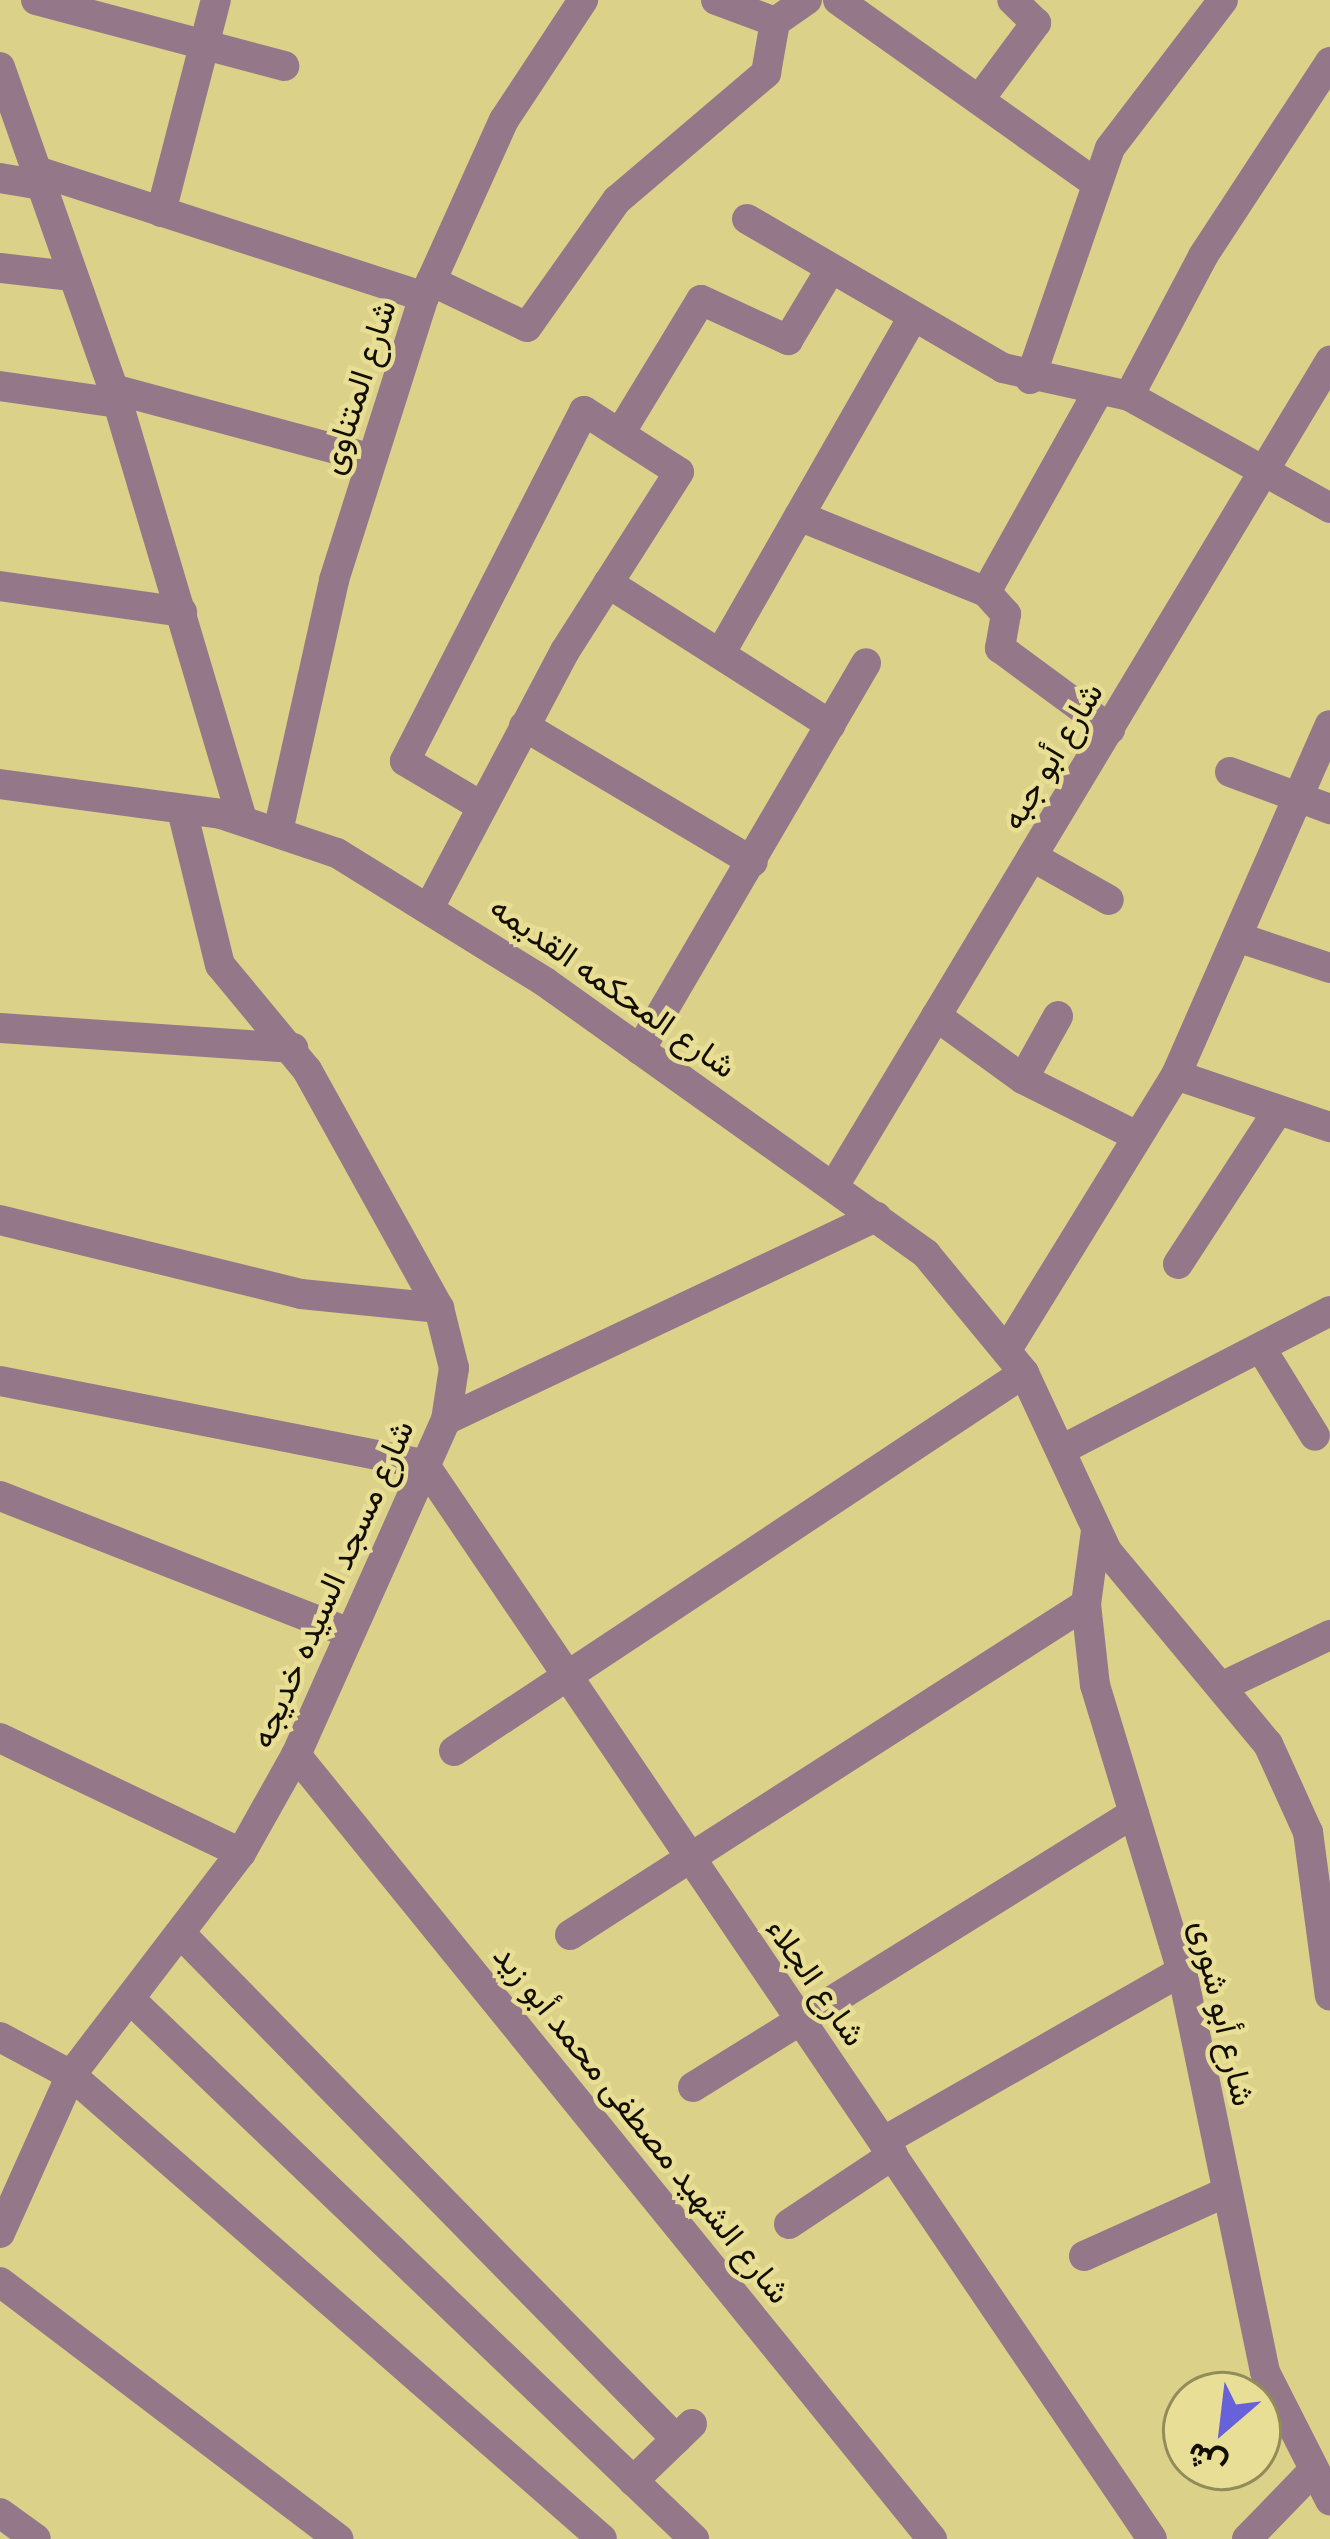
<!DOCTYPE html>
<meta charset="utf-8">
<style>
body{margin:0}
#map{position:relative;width:1330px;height:2539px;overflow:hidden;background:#dbd189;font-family:Merriweather,Vazirmatn,serif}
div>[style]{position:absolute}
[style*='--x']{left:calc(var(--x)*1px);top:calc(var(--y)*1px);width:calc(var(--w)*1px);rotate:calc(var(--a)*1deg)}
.minor>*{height:30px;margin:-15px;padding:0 15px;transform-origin:15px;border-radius:15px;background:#947889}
.tertiary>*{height:30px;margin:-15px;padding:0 15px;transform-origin:15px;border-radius:15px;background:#947889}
span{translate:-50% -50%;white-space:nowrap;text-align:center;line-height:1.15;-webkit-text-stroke:9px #e8de96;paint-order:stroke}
.street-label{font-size:33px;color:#120e00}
.north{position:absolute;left:1162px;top:2371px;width:120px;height:120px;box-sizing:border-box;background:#e8de96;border:3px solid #928b5a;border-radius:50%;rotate:208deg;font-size:33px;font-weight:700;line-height:48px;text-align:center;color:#120e00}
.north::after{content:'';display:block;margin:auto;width:42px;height:54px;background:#6761da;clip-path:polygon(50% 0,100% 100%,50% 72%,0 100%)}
</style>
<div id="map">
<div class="minor">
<i style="--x:36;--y:0;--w:257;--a:14.9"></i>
<i style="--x:716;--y:0;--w:63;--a:20.4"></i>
<i style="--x:775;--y:22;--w:39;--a:-35"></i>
<i style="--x:838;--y:0;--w:314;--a:35.4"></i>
<i style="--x:0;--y:67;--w:356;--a:70.6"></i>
<i style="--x:118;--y:403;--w:434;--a:73.4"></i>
<i style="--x:979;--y:100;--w:96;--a:-53.5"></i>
<i style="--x:1036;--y:23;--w:33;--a:-136"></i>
<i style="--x:37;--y:171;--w:407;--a:18"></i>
<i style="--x:0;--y:178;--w:42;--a:9.7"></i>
<i style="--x:161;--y:212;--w:219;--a:-75.5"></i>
<i style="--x:747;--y:219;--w:296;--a:30.2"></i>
<i style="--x:1003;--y:368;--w:129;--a:12.5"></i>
<i style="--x:1129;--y:396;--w:230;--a:29.1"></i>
<i style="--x:0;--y:268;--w:70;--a:6.5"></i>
<i style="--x:431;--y:281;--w:106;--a:25.6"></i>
<i style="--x:527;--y:327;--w:156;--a:-54.7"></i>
<i style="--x:617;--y:200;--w:196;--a:-40.4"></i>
<i style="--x:766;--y:73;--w:52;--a:-80"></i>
<i style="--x:1030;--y:379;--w:244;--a:-70.9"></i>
<i style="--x:1110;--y:148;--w:186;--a:-52.6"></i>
<i style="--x:0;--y:386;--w:119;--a:8.2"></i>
<i style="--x:113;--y:389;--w:268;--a:15.1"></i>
<i style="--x:1129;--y:396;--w:158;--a:-62.1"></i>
<i style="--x:1203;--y:256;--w:232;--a:-56.8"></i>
<i style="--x:622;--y:430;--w:152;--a:-58.7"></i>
<i style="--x:701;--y:300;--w:96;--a:24.7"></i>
<i style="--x:788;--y:340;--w:76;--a:-59"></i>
<i style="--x:799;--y:516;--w:202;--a:22.1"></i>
<i style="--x:986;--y:592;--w:229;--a:-60.8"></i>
<i style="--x:608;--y:583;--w:264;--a:32.5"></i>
<i style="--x:0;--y:586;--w:184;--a:8.1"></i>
<i style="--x:986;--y:592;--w:30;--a:48"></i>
<i style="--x:1006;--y:614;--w:35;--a:100"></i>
<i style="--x:1000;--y:648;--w:137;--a:36.4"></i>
<i style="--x:720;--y:654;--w:386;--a:-60.2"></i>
<i style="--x:524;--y:726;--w:266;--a:30.7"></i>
<i style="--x:1230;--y:772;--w:107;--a:20.3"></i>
<i style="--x:0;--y:784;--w:223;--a:7.7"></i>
<i style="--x:221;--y:814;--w:122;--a:18.6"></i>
<i style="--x:337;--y:853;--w:245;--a:31.8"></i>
<i style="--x:545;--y:982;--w:468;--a:35.5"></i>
<i style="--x:926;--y:1254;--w:154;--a:50.5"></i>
<i style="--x:1024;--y:1373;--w:196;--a:65"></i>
<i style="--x:1107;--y:1551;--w:251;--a:50.2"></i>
<i style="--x:1268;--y:1744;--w:97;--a:65.6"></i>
<i style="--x:1308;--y:1832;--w:165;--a:82.4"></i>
<i style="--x:279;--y:827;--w:253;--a:-77.4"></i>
<i style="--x:334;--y:580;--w:297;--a:-72.4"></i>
<i style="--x:424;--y:297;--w:194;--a:-65.7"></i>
<i style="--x:504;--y:120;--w:144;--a:-56.6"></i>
<i style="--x:1033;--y:857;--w:87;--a:29.5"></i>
<i style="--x:430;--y:906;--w:289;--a:-62.1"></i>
<i style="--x:565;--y:651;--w:212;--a:-57.5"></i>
<i style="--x:679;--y:472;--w:113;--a:-147.3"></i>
<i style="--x:584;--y:411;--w:393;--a:117.1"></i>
<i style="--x:405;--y:761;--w:88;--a:30.6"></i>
<i style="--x:1240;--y:938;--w:95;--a:18.4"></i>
<i style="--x:936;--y:1016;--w:107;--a:35.9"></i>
<i style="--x:1023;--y:1079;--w:127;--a:26.6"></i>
<i style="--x:0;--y:1028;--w:294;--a:3.9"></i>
<i style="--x:640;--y:1050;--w:448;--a:-59.7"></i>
<i style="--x:1176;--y:1075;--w:163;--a:18.7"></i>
<i style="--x:1023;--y:1079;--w:72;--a:-60.9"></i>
<i style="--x:834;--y:1186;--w:963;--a:-58.99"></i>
<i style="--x:0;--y:1220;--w:310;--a:13.8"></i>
<i style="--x:301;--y:1294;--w:139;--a:5.8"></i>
<i style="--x:1178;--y:1264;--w:181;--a:-56.9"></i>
<i style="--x:1008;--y:1348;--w:321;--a:-58.4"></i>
<i style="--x:1176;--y:1075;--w:382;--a:-66.3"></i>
<i style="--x:1264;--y:1353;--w:97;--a:58.4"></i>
<i style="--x:0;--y:1381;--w:432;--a:11.1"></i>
<i style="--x:424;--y:1464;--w:1298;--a:55.89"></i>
<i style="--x:446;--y:1420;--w:476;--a:-25.3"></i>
<i style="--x:1063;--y:1449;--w:301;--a:-27.3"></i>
<i style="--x:0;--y:1496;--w:370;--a:21.4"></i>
<i style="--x:1096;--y:1531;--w:74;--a:97.8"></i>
<i style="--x:1086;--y:1604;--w:81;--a:83.7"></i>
<i style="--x:1095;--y:1685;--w:299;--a:73.1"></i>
<i style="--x:1182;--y:1971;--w:409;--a:78.3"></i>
<i style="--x:1265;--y:2372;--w:144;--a:63.1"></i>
<i style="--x:1223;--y:1686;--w:119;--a:-25.5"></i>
<i style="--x:0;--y:1738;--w:267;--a:25.5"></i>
<i style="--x:454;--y:1751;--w:684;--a:-33.55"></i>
<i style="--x:296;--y:1755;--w:1010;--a:50.95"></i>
<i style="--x:180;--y:1933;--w:709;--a:45.57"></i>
<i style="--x:570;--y:1935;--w:613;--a:-32.68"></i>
<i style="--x:130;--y:1999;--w:781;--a:43.75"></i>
<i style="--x:0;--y:2037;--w:81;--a:28.2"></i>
<i style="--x:71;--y:2075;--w:705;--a:41.15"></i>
<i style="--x:693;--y:2087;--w:519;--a:-31.85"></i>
<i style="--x:884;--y:2141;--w:343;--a:-29.7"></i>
<i style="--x:789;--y:2224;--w:125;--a:-33.6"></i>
<i style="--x:0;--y:2233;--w:173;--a:-65.8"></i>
<i style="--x:71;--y:2075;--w:280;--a:-52.6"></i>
<i style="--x:241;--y:1853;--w:112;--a:-60.7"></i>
<i style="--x:296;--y:1755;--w:367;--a:-65.9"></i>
<i style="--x:446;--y:1420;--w:53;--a:-81.3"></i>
<i style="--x:454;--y:1368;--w:62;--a:-104"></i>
<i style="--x:439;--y:1308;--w:272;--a:-119"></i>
<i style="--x:307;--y:1070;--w:136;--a:-129.6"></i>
<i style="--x:220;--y:965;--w:160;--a:-103.8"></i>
<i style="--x:1084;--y:2256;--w:154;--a:-24.2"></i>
<i style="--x:0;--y:2282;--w:425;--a:37.2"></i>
<i style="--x:633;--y:2481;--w:82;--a:-44"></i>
<i style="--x:1247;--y:2539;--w:95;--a:-45.9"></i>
</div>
<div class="tertiary">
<i style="--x:0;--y:2513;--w:44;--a:35.8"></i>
</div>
<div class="street-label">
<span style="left:358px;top:387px;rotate:-72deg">شارع المتناوى</span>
<span style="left:1052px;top:756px;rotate:-59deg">شارع أبو جبه</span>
<span style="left:613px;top:987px;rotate:35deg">شارع المحكمه القديمه</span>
<span style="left:332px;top:1584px;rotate:-66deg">شارع مسجد السيده خديجه</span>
<span style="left:816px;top:1982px;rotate:55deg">شارع الجلاء</span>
<span style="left:1223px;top:2013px;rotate:77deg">شارع أبو شورى</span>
<span style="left:642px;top:2124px;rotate:51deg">شارع الشهيد مصطفى محمد أبو زيد</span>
</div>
<div class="north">ش</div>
</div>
